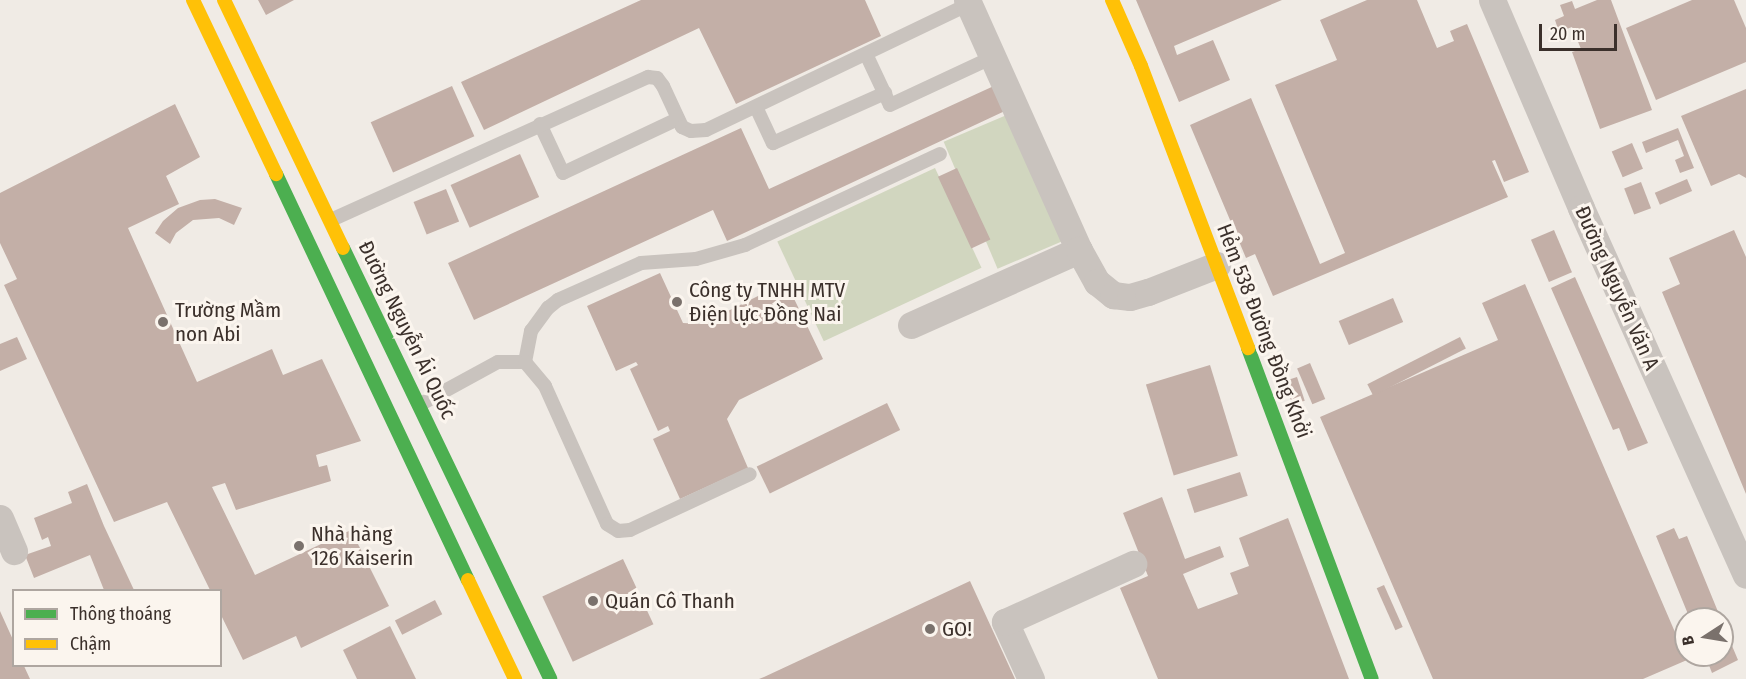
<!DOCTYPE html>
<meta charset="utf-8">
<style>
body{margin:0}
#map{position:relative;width:1746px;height:679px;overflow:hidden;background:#f0ebe5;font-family:"Fira Sans Condensed",sans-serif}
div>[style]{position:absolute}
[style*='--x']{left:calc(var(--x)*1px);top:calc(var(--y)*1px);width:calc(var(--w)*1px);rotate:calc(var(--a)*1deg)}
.green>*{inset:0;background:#d1d6bf;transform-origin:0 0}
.building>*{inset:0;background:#c3afa7;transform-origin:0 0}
.lane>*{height:14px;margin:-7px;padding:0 7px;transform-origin:7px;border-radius:7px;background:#c9c3be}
.street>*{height:27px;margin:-13.5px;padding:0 13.5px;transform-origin:13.5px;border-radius:13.5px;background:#c9c3be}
.fast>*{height:14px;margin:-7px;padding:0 7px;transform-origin:7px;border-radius:7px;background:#4caf50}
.slow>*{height:14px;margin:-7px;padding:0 7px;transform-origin:7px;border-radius:7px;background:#ffc107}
.dots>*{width:16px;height:16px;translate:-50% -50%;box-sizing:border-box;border:3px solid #fbf5ee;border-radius:50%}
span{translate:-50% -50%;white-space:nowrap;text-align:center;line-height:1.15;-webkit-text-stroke:6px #fbf5ee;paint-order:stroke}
.street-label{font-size:21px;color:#3b302b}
.poi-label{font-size:21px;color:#3b302b}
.left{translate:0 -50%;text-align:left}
.legend{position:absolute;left:12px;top:589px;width:210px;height:78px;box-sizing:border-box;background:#fbf5ee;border:2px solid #aea6a0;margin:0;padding:8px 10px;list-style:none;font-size:18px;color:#3b302b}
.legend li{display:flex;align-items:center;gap:12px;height:30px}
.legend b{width:30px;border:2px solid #aea6a0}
.north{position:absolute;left:1674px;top:607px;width:60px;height:60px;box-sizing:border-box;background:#fbf5ee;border:2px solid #aea6a0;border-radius:50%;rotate:258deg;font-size:16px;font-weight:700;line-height:24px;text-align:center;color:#3b302b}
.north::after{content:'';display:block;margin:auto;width:21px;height:27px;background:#7a716c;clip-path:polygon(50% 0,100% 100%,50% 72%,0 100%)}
.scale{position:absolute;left:1539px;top:24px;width:78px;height:27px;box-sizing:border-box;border:3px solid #3b302b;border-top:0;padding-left:8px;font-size:18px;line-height:21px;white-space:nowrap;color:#3b302b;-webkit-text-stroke:4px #fbf5ee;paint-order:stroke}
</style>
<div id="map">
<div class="green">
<i style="left:1009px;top:114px;width:138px;height:71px;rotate:67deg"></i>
<i style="left:935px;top:168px;width:110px;height:174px;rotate:65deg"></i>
</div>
<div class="building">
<i style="clip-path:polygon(258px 0,294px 0,266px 15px)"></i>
<i style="clip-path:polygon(641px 0,865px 0,881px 36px,736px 104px,699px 28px,484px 130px,461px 82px)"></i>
<i style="clip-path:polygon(1136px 0,1282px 0,1174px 46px,1177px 55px,1213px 40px,1230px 80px,1179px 102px)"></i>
<i style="clip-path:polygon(1367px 0,1417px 0,1437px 48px,1454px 41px,1450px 31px,1467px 24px,1529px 172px,1504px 182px,1495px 160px,1492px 161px,1508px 197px,1273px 296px,1255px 254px,1246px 258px,1190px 125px,1251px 98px,1320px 264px,1345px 253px,1275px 85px,1337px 60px,1320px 20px)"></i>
<i style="clip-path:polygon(1597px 0,1611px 0,1652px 110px,1600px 129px,1572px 52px,1581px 49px,1572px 27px,1559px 32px,1555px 20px,1564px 16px,1560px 5px,1572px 1px,1575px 9px)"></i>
<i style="clip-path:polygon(1692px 0,1734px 0,1746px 28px,1746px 62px,1656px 100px,1626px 28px)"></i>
<i style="clip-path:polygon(996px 85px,1007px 110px,727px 241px,713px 210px,474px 320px,448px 263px,741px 128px,769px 189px)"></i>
<i style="left:452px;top:86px;width:55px;height:89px;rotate:66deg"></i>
<i style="clip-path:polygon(1746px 89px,1746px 178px,1739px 174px,1711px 186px,1681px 116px)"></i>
<i style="clip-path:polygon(175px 104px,200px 157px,166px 176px,179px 204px,128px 228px,197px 382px,272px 349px,283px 375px,322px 359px,361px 441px,316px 455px,319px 467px,327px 465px,331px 481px,236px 510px,225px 483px,212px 487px,255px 575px,351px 530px,389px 606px,301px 648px,296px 636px,243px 660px,220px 613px,220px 590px,210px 590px,167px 502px,114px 522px,4px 285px,17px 279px,0 243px,0 193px)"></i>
<i style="clip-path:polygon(1678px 128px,1694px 168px,1680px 173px,1675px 160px,1684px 156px,1678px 140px,1646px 153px,1642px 142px)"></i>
<i style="left:1632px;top:143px;width:28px;height:22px;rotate:67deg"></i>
<i style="left:520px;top:154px;width:47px;height:76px;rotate:66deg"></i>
<i style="left:957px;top:168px;width:79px;height:21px;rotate:65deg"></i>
<i style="left:1687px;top:179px;width:13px;height:35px;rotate:67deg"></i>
<i style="left:1641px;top:182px;width:28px;height:18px;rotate:69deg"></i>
<i style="left:446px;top:189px;width:35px;height:35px;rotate:68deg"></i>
<i style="clip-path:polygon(215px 199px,242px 208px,234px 225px,219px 218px,193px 220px,176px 233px,170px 244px,155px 233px,163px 221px,178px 208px,200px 200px)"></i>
<i style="left:1554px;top:230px;width:46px;height:25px;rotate:67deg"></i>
<i style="clip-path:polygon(1734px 230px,1746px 257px,1746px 494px,1662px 292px,1680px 284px,1669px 258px)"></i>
<i style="clip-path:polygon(660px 273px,683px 323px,702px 324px,786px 282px,823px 359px,739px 400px,727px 419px,748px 468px,680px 499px,653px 439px,670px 431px,668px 426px,658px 431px,630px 369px,638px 365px,636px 362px,616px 371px,587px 306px)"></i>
<i style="clip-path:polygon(1575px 277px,1648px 443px,1628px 451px,1619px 428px,1613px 430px,1551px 288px)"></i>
<i style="clip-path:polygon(1525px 284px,1687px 660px,1643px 679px,1433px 679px,1320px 417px,1498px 340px,1482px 303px)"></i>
<i style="left:1393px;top:298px;width:26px;height:59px;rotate:67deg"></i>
<i style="clip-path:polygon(17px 337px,27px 359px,0 371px,0 344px)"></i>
<i style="left:1460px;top:337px;width:13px;height:104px;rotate:63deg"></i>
<i style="left:1310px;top:363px;width:39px;height:14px;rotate:67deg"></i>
<i style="left:1210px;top:365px;width:95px;height:67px;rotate:73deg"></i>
<i style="left:1297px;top:377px;width:25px;height:13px;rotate:72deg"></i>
<i style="left:887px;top:403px;width:30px;height:145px;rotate:64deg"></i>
<i style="left:1240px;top:472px;width:25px;height:56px;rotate:72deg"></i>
<i style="clip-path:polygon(87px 484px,104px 526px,134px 590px,104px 590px,90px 555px,34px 578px,25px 555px,51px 546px,48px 537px,42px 540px,34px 518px,72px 503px,68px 492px)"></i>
<i style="clip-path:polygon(1162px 497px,1185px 559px,1220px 546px,1224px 557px,1183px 574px,1198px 609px,1238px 594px,1230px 573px,1249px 566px,1239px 538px,1288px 518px,1349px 679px,1158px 679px,1120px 588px,1148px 576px,1123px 513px)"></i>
<i style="clip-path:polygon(1674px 528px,1679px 539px,1687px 536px,1721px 619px,1690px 619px,1656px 536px)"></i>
<i style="left:623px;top:559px;width:72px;height:89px;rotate:65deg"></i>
<i style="clip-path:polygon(970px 581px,1015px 679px,759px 679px,764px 677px)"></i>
<i style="left:1384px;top:585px;width:46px;height:8px;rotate:66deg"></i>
<i style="left:435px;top:600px;width:16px;height:45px;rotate:63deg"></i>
<i style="clip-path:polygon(0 611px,14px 642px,14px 666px,24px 666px,30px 679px,0 679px)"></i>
<i style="clip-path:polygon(1722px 622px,1738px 660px,1712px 673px,1705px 655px,1722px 655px)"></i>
<i style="clip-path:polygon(390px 626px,416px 679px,357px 679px,343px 650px)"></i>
</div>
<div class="lane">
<i style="--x:866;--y:54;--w:56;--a:64.8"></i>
<i style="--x:890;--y:105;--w:114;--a:-25"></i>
<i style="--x:756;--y:107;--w:40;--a:65"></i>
<i style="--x:773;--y:143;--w:123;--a:-24.1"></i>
<i style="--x:540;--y:124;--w:54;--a:64.9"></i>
<i style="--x:563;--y:173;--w:127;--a:-25.2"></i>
<i style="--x:331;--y:220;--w:348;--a:-24.3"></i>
<i style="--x:648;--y:77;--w:9;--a:6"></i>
<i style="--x:657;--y:78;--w:10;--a:53"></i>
<i style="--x:663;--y:86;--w:45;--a:65.1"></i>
<i style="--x:682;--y:127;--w:10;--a:24"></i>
<i style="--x:691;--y:131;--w:15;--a:-4"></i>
<i style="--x:706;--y:130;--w:292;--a:-25.6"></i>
<i style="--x:525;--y:362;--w:32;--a:-79"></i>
<i style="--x:531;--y:331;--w:29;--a:-54"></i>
<i style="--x:548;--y:308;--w:13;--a:-39"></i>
<i style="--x:558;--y:300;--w:91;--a:-24"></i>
<i style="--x:641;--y:263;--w:55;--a:-4.2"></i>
<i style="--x:696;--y:259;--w:51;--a:-15.9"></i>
<i style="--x:745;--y:245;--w:215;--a:-25"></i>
<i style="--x:419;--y:405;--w:90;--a:-28.6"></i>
<i style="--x:498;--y:362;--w:27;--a:0"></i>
<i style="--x:525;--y:362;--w:31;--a:50"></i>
<i style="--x:545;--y:386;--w:151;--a:65.8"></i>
<i style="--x:607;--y:524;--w:13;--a:32"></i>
<i style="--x:618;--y:531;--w:12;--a:-5"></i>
<i style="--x:630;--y:530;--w:132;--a:-25"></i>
</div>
<div class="street">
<i style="--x:967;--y:0;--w:274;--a:65.9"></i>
<i style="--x:1492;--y:0;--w:226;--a:66.8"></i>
<i style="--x:1581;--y:208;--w:402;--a:65.8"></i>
<i style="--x:911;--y:325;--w:184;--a:-24.1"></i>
<i style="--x:1079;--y:250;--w:37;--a:61"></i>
<i style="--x:1097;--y:282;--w:21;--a:39"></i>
<i style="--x:1113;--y:295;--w:17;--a:7"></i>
<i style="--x:1130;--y:297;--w:19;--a:-16"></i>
<i style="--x:1148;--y:292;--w:74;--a:-21.4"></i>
<i style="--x:0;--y:518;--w:36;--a:67"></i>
<i style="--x:1031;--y:679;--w:63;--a:-114.5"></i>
<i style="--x:1005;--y:622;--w:141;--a:-24.4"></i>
</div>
<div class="fast">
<i style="--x:276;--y:174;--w:449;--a:64.7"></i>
<i style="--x:343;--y:248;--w:478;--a:64.3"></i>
<i style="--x:1248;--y:348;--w:353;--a:69.5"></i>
</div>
<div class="slow">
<i style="--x:193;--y:0;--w:193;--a:64.5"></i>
<i style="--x:224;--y:0;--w:275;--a:64.4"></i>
<i style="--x:1112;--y:0;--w:72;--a:66.3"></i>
<i style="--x:1141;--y:66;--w:302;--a:69.2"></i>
<i style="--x:468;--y:580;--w:110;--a:64.6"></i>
</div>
<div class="dots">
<i style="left:677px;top:302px;background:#7a716c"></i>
<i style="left:163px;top:322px;background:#7a716c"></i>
<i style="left:299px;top:546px;background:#7a716c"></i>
<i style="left:593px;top:601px;background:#7a716c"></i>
<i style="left:930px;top:629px;background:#7a716c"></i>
</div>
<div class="street-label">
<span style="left:1617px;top:288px;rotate:66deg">Đường Nguyễn Văn A</span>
<span style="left:407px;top:330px;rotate:64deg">Đường Nguyễn Ái Quốc</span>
<span style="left:1264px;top:331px;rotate:69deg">Hẻm 538 Đường Đồng Khởi</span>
</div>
<div class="poi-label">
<span class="left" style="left:689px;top:302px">Công ty TNHH MTV<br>Điện lực Đồng Nai</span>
<span class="left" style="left:175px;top:322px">Trường Mầm<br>non Abi</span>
<span class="left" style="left:311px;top:546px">Nhà hàng<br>126 Kaiserin</span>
<span class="left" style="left:605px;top:601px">Quán Cô Thanh</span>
<span class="left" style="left:942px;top:629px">GO!</span>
</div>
<ul class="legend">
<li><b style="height:8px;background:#4caf50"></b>Thông thoáng</li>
<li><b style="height:8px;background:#ffc107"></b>Chậm</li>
</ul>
<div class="north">B</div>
<div class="scale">20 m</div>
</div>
